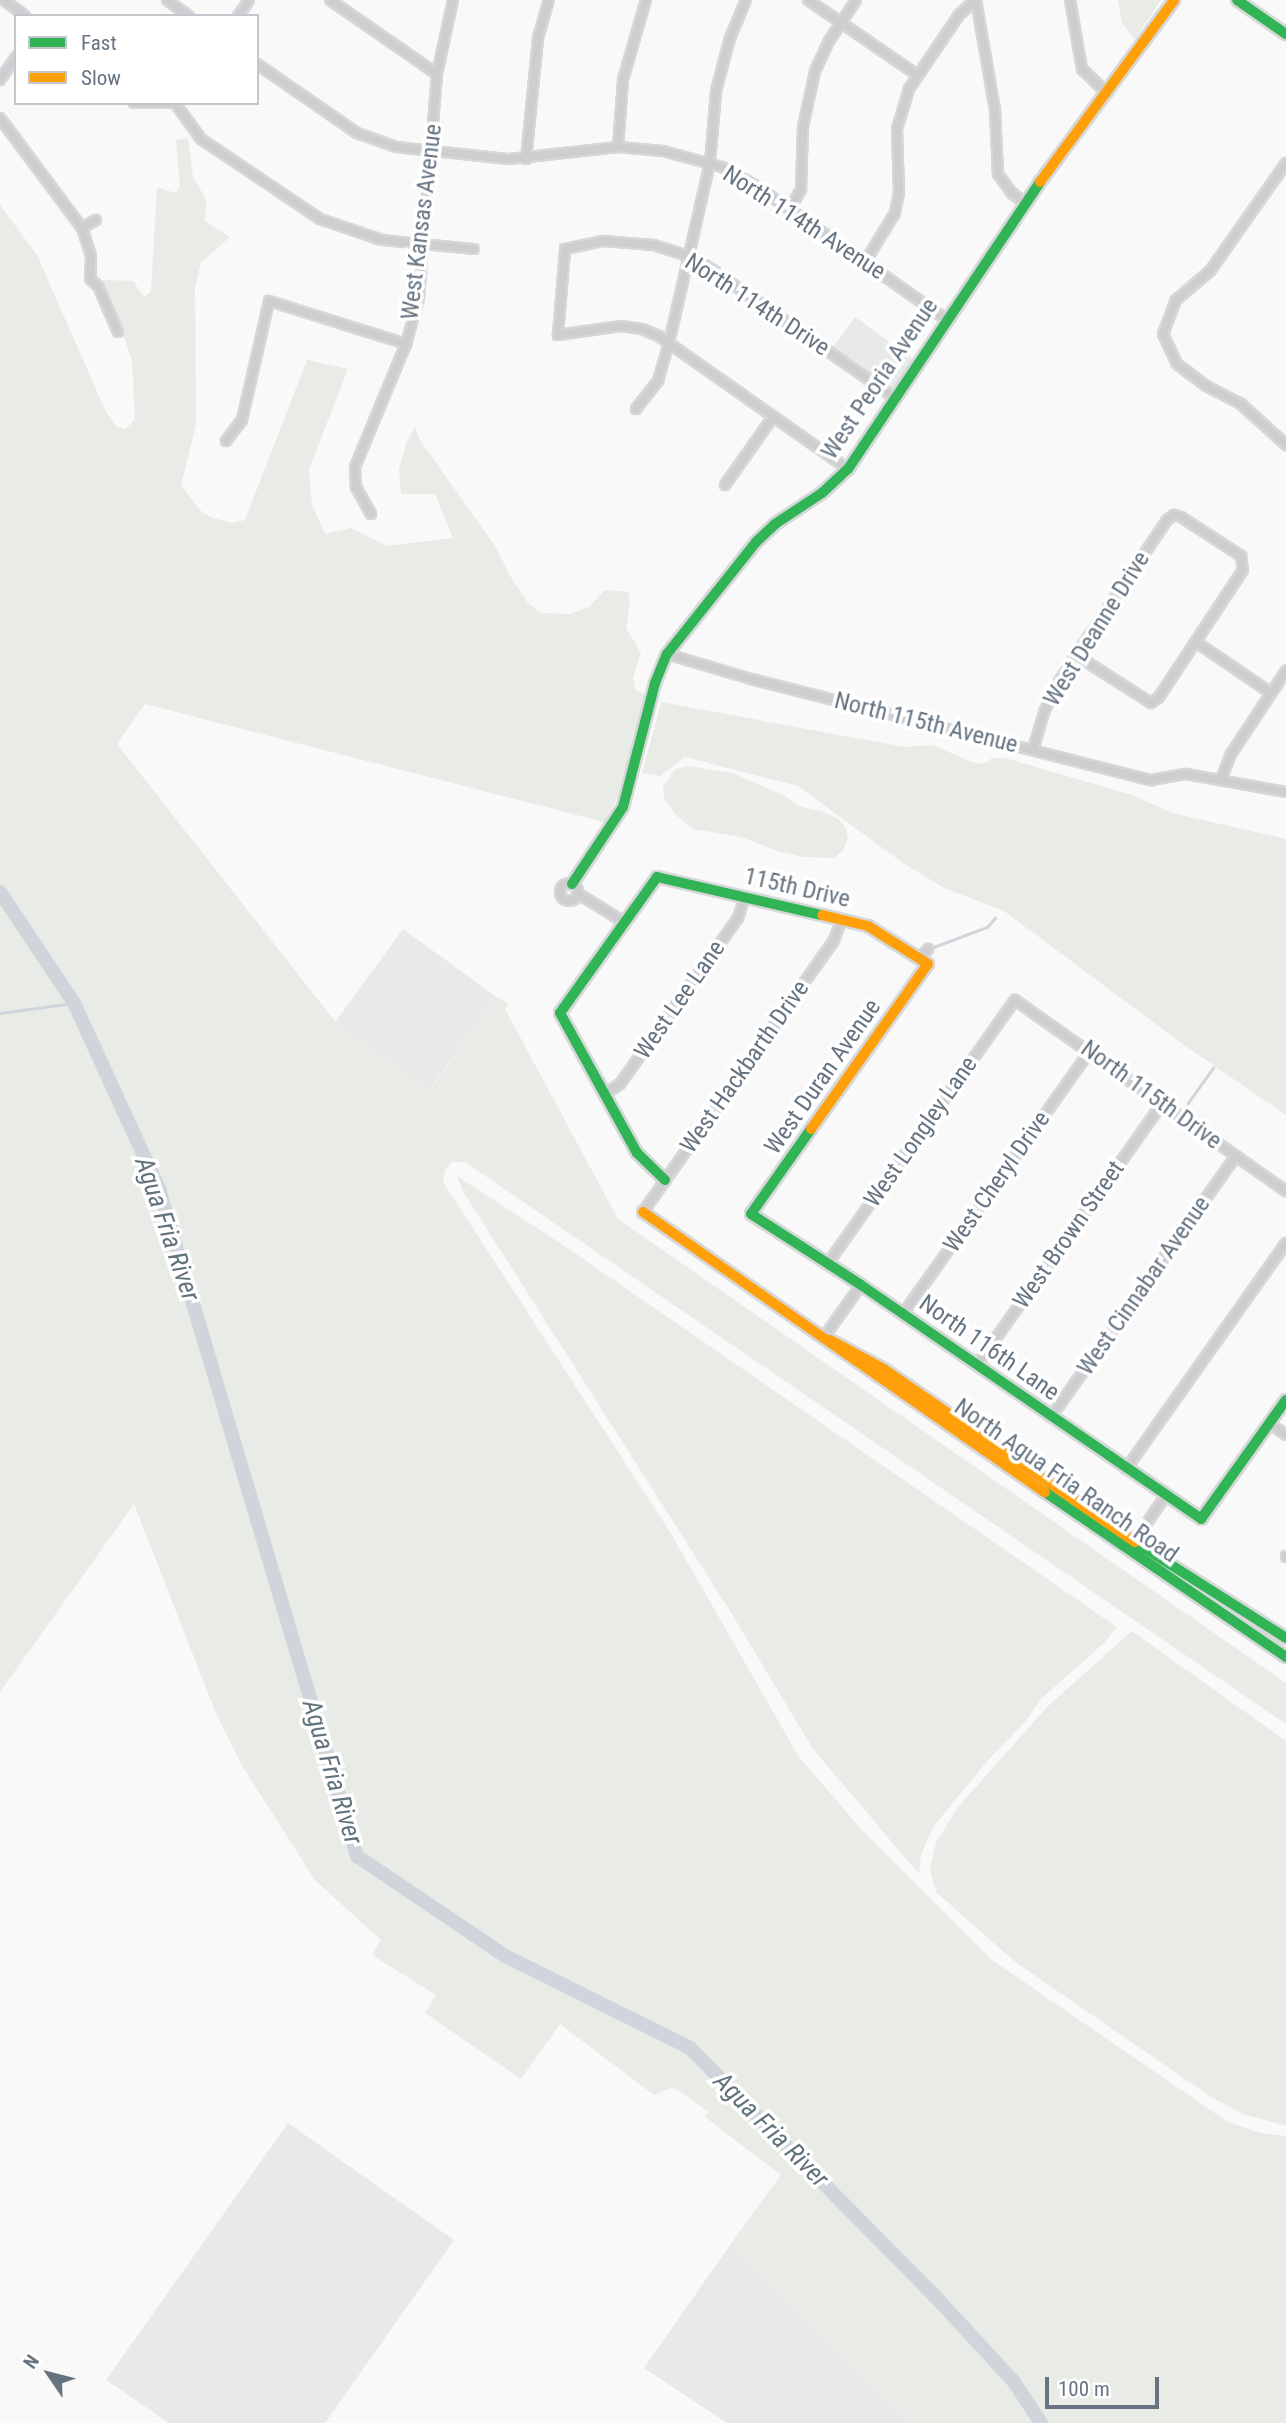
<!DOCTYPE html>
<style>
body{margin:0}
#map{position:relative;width:1286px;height:2423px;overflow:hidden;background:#f9f9f9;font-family:"Roboto Condensed",sans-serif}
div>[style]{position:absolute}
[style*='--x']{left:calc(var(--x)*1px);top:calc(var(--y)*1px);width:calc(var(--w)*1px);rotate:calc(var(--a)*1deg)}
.built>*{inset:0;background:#e8e9e9;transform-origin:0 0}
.green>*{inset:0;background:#e8ebe6}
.stream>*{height:2.5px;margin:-1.25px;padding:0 1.25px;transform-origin:1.25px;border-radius:1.25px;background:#cfd5da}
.river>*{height:14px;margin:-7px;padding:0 7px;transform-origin:7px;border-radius:7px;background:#cfd5da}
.roads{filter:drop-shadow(2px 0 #d6d7d8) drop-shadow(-2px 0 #d6d7d8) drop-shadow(0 2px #d6d7d8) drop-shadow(0 -2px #d6d7d8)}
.street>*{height:8px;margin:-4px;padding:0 4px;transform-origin:4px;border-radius:4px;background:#ceced0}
.street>.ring{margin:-4px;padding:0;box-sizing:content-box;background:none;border:8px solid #ceced0;border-radius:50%}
.fast>*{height:10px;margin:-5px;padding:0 5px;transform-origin:5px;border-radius:5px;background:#30b455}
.slow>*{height:10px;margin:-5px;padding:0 5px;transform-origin:5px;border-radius:5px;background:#ff9f0a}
span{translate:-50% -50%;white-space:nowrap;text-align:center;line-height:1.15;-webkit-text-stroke:7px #fff;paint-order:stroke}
.street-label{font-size:24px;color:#667482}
.water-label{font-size:26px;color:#60737c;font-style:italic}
.legend{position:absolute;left:14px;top:14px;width:245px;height:91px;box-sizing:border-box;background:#fff;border:2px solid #c2c7cd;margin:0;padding:9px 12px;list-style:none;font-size:21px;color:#667482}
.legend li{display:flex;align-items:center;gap:14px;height:35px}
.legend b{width:35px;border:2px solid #c2c7cd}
.north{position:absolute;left:14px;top:2339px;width:70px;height:70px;-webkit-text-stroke:5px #fff;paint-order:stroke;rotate:305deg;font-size:19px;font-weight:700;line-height:28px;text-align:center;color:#667482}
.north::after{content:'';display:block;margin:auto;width:24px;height:32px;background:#667482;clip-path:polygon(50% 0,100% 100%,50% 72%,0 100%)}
.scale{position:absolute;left:1045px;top:2377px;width:114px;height:32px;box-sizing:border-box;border:4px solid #667482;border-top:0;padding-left:9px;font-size:21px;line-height:24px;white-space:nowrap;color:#667482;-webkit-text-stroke:5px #fff;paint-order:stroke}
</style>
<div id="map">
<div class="built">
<i style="left:855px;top:317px;width:73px;height:38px;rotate:36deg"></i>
<i style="left:403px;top:929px;width:116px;height:116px;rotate:36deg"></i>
<i style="clip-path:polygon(288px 2123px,454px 2240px,325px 2423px,169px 2423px,106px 2380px)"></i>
<i style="clip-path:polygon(730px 2245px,913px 2423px,727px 2423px,644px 2368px)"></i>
</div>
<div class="green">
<i style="clip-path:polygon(1118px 0,1161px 0,1135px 39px,1122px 23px)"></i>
<i style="clip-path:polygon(188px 138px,193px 176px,206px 200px,205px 221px,230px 237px,201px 262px,195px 288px,196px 424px,181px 485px,201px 511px,210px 517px,232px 523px,245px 520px,307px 360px,348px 369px,309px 469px,312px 505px,325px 534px,351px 528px,387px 546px,453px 538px,435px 494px,401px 494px,399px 469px,406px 444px,415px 426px,420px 440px,495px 546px,512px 579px,528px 603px,541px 613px,569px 614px,589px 607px,605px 590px,628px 592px,630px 602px,626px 628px,641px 653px,633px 678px,635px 689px,647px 696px,621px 792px,604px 822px,145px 704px,117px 744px,337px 1024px,431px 1089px,497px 997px,508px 1004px,505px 1009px,618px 1219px,1286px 1683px,1286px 1724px,465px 1162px,452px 1162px,445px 1170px,443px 1182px,670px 1532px,799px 1757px,863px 1831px,992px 1960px,1228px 2122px,1260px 2133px,1286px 2136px,1286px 2423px,913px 2423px,730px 2245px,781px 2175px,705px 2117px,709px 2112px,673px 2087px,654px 2095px,560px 2024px,521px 2079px,425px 2013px,436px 1995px,372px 1955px,381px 1940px,315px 1880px,241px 1764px,215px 1711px,134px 1504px,0 1692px,0 205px,37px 255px,106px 412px,117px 427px,125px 429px,135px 420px,132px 360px,103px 280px,133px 281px,144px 297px,151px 291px,157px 187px,175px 193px,180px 186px,176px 140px)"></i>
<i style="clip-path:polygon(661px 702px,904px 747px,933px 745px,971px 762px,984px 764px,992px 758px,1005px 758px,1132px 795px,1172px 813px,1286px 839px,1286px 1115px,1181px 1043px,1004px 911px,944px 888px,903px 863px,798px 786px,685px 757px,660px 776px,642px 773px)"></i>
<i style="clip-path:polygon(688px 766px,733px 773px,783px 795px,801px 807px,822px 811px,838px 819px,846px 828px,848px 839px,843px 850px,834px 858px,804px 857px,780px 852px,741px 837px,693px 829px,676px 815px,664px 799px,663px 787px,675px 769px)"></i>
<i style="clip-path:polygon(457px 1176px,563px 1245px,1117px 1627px,1104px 1643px,1041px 1699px,1026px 1721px,989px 1759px,933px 1827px,921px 1855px,919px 1874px,813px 1749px,730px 1611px,464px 1193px)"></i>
<i style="clip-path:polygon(1132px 1631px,1286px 1741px,1286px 2126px,1243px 2114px,1211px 2097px,1014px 1961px,936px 1892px,930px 1870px,936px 1842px,959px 1806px,1047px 1707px)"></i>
</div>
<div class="stream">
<i style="--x:931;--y:948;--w:60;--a:-20.6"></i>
<i style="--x:987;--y:927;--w:12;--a:-48"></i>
<i style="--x:0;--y:1013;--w:75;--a:-7.7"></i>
<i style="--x:1180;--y:1114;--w:57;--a:-54.3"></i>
</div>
<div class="river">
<i style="--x:0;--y:892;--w:133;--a:56.3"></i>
<i style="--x:74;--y:1003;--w:205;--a:65.4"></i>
<i style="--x:159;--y:1189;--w:696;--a:73.47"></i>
<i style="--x:357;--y:1856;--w:179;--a:34"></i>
<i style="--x:505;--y:1956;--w:207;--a:26.4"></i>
<i style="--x:690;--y:2048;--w:347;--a:45.4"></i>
<i style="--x:934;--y:2295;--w:118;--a:47.4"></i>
<i style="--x:1014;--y:2382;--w:49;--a:56.6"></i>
</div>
<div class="roads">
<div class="street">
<i style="--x:4;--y:0;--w:26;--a:37"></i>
<i style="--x:167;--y:0;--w:27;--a:36"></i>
<i style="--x:330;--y:0;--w:130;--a:34.7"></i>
<i style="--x:808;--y:0;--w:132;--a:34.5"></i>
<i style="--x:976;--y:0;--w:112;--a:80.2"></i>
<i style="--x:995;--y:110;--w:64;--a:87.3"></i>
<i style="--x:998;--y:174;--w:24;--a:54"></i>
<i style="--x:1012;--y:193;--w:16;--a:38"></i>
<i style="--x:1070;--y:0;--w:70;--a:80.1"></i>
<i style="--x:1082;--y:69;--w:35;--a:44"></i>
<i style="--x:238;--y:16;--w:19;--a:-55"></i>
<i style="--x:257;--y:64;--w:121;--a:34.6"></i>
<i style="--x:357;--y:133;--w:41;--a:19.7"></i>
<i style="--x:396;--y:147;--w:114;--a:6.1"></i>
<i style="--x:509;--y:159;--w:110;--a:-6.3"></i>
<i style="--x:618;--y:147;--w:45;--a:5.1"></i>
<i style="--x:663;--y:151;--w:61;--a:15.2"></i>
<i style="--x:722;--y:167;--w:38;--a:29"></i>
<i style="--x:755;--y:185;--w:235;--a:35.1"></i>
<i style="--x:0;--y:80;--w:28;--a:-55"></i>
<i style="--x:134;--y:103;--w:41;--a:0"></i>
<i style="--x:175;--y:103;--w:44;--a:54.2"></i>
<i style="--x:201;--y:139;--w:143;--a:33.9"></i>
<i style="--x:320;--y:219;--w:65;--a:18.7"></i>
<i style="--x:382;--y:240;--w:92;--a:5.6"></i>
<i style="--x:0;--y:118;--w:137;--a:53.3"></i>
<i style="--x:82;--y:228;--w:29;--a:72"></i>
<i style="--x:91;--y:256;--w:23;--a:92"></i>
<i style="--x:90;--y:279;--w:11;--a:41"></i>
<i style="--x:98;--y:286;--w:50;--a:66.5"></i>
<i style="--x:618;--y:147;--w:67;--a:-85.7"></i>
<i style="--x:623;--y:80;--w:83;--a:-74"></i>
<i style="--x:526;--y:159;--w:122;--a:-84.3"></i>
<i style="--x:538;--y:38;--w:40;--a:-74"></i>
<i style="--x:1286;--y:163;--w:132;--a:125.1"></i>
<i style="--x:1210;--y:271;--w:45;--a:139.5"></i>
<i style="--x:1176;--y:300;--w:36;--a:111"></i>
<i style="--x:1163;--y:334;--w:33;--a:65"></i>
<i style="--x:1177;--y:364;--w:36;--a:37"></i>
<i style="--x:1206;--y:386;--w:39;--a:27"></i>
<i style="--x:1241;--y:404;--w:61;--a:42.3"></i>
<i style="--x:790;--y:209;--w:23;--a:-61"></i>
<i style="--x:801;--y:189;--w:62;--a:-88.2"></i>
<i style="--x:803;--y:127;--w:57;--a:-77.9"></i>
<i style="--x:815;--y:71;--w:33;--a:-65"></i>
<i style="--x:829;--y:41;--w:49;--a:-56.6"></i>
<i style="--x:82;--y:228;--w:16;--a:-30"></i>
<i style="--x:865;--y:262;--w:57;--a:-58.5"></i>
<i style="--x:895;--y:213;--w:20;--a:-79"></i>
<i style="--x:899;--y:193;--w:64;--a:-91.8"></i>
<i style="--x:897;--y:129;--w:42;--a:-73.3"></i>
<i style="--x:909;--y:89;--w:89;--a:-56"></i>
<i style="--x:959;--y:15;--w:22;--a:-43"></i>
<i style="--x:636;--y:409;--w:36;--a:-52"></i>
<i style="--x:658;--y:381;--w:40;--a:-74"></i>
<i style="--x:669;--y:343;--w:185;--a:-77.2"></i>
<i style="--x:710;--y:163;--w:72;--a:-85.2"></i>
<i style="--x:716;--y:91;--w:55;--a:-75.2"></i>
<i style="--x:730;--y:38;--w:41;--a:-67.2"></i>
<i style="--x:226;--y:441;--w:26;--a:-53"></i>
<i style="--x:242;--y:420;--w:122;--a:-77.2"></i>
<i style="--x:269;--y:301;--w:144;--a:17.4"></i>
<i style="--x:848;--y:469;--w:231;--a:-144.9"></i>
<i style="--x:659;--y:336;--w:18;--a:-158"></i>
<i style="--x:642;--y:329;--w:21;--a:-172"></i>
<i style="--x:621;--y:326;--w:64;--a:171.9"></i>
<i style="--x:558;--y:335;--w:86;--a:-85.3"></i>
<i style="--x:565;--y:249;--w:39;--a:-12"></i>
<i style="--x:603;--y:241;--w:51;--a:4.5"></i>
<i style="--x:654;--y:245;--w:45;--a:18"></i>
<i style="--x:697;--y:259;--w:243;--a:35.1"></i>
<i style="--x:725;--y:485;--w:83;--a:-54.8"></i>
<i style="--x:371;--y:514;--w:31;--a:-119"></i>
<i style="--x:356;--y:487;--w:20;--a:-93"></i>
<i style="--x:355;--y:467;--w:133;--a:-67.5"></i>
<i style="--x:406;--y:344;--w:48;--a:-74.2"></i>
<i style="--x:419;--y:298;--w:225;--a:-85.4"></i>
<i style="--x:437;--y:74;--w:76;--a:-77.8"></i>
<i style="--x:1196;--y:642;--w:91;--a:34.2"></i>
<i style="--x:667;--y:654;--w:88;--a:16.6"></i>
<i style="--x:751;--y:679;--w:413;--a:14.2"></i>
<i style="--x:1151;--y:780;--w:36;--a:-10"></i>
<i style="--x:1186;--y:774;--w:102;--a:10.2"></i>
<i style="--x:1033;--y:749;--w:39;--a:-73"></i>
<i style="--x:1044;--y:712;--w:32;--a:-64"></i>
<i style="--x:1058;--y:683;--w:33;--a:-57"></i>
<i style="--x:1076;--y:655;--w:163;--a:-56"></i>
<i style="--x:1167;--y:520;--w:9;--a:-36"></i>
<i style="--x:1174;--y:515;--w:7;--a:16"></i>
<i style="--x:1181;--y:517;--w:72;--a:33"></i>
<i style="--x:1241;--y:556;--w:14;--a:82"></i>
<i style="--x:1243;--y:570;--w:152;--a:123.5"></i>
<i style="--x:1159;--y:697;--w:10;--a:143"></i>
<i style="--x:1151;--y:703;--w:89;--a:-147.4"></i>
<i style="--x:1221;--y:779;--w:27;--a:-68"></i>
<i style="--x:1231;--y:754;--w:100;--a:-56.5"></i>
<i class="ring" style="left:560px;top:883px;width:10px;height:10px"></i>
<i style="--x:577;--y:893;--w:55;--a:31.7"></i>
<i style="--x:920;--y:959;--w:13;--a:-51"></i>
<i style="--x:604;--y:1095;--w:19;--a:-35"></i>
<i style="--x:620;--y:1084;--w:204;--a:-54.6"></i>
<i style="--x:738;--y:918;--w:22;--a:-72"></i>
<i style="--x:643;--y:1212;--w:332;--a:-54.9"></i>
<i style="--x:834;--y:940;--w:22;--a:-69"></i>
<i style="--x:828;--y:1263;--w:323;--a:-54.6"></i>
<i style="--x:1015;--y:1000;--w:332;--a:35.2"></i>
<i style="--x:903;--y:1314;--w:323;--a:-54.6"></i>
<i style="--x:824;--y:1337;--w:64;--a:-54.6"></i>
<i style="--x:977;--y:1365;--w:319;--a:-54.7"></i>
<i style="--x:1051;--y:1417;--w:320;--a:-54.7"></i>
<i style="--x:1269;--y:1423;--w:21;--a:35"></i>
<i style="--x:1126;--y:1469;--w:277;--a:-54.7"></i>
<i style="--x:1132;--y:1545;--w:60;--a:-55.8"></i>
<i style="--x:1286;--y:1556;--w:1;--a:90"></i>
</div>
<div class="fast">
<i style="--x:1237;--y:0;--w:60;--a:34.8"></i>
<i style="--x:572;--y:884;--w:92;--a:-56.5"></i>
<i style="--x:623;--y:807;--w:128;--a:-75.5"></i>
<i style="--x:655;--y:683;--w:31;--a:-68"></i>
<i style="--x:667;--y:654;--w:143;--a:-51.5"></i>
<i style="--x:756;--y:542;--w:26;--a:-43"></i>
<i style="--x:775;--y:524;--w:56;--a:-33.4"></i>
<i style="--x:822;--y:493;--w:35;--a:-43"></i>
<i style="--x:848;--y:469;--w:345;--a:-56.2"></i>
<i style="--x:811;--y:1129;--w:104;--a:125.2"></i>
<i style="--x:751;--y:1214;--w:131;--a:32.8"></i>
<i style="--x:861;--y:1285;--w:413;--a:34.5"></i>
<i style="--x:1201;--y:1519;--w:146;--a:-54.5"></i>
<i style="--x:665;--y:1180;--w:39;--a:-136"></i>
<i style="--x:637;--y:1153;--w:160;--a:-118.8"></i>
<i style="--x:560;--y:1013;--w:167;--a:-54.5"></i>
<i style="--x:657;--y:877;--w:169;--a:13"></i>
<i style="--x:1045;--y:1492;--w:292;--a:34.4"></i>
<i style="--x:1135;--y:1542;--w:179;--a:32.4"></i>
</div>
<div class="slow">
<i style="--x:1040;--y:182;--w:226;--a:-53.6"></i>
<i style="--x:811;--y:1129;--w:202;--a:-54.7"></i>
<i style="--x:928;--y:964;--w:71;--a:-147.7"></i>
<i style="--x:868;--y:926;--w:47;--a:-166.6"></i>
<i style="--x:643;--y:1212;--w:490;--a:34.9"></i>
<i style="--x:830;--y:1340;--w:61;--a:28.2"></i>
<i style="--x:884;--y:1369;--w:305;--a:34.6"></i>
</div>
</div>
<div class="street-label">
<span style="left:422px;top:222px;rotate:-83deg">West Kansas Avenue</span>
<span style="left:804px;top:223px;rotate:33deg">North 114th Avenue</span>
<span style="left:757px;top:305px;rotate:33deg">North 114th Drive</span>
<span style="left:880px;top:379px;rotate:-56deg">West Peoria Avenue</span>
<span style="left:1097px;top:629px;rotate:-58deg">West Deanne Drive</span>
<span style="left:926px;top:723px;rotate:14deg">North 115th Avenue</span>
<span style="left:797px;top:888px;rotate:13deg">115th Drive</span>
<span style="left:680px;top:1000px;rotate:-55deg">West Lee Lane</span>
<span style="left:745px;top:1067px;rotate:-55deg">West Hackbarth Drive</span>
<span style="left:823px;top:1077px;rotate:-55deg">West Duran Avenue</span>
<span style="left:1151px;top:1095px;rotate:36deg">North 115th Drive</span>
<span style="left:921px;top:1132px;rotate:-55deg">West Longley Lane</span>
<span style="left:997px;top:1182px;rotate:-55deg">West Cheryl Drive</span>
<span style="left:1069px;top:1235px;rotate:-55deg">West Brown Street</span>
<span style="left:1144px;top:1286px;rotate:-55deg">West Cinnabar Avenue</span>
<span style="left:989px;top:1348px;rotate:35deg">North 116th Lane</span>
<span style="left:1066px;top:1481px;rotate:35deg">North Agua Fria Ranch Road</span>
</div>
<div class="water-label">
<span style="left:167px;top:1229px;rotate:71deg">Agua Fria River</span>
<span style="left:332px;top:1772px;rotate:73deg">Agua Fria River</span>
<span style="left:771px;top:2130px;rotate:45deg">Agua Fria River</span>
</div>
<ul class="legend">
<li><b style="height:9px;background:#30b455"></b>Fast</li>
<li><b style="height:9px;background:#ff9f0a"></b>Slow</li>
</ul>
<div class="north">N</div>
<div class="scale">100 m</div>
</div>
